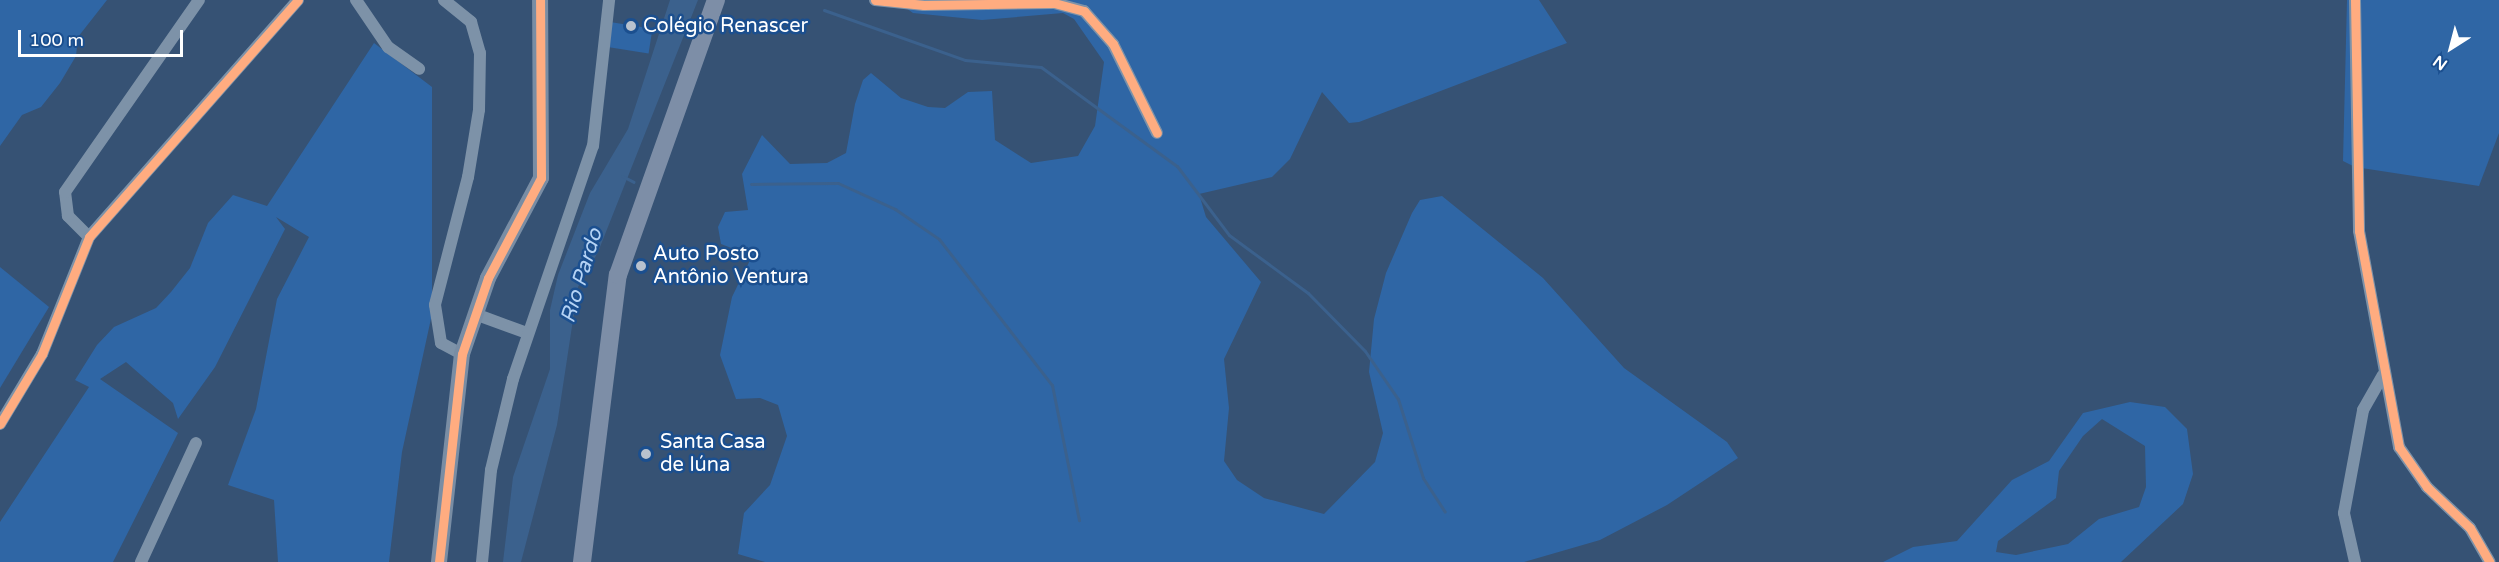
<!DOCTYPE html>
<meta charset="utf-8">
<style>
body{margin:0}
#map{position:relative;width:2499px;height:562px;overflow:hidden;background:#365274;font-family:"Varela Round",sans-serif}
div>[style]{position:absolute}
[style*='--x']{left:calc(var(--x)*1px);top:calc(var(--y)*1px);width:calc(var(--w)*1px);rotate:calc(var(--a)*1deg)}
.green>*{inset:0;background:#2f66a5;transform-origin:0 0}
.water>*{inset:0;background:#3b618d}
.stream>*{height:3px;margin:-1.5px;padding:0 1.5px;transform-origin:1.5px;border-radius:1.5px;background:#3b618d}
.street>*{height:12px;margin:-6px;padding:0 6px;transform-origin:6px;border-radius:6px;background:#7d92a8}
.secondary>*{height:16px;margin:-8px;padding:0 8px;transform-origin:8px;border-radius:8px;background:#798da4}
.primary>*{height:18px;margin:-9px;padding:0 9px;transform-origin:9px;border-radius:9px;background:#7d8ea7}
.cycleway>*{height:9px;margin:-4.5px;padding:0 4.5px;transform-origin:4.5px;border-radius:4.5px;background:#ffac80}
.dots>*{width:16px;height:16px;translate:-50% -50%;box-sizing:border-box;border:3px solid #1b4f8f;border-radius:50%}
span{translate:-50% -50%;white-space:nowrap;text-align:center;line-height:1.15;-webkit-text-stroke:5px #1b4f8f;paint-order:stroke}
.poi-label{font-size:20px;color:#fff}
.left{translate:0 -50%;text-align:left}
.water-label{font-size:21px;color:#b5d3f5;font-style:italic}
.north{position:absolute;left:2421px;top:18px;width:60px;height:60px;-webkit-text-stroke:4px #1b4f8f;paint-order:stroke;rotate:216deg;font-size:16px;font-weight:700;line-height:24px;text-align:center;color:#fff}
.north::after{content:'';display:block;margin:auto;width:21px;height:27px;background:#fff;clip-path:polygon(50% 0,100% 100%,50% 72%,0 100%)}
.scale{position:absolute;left:18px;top:30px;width:165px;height:27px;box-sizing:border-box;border:3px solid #fff;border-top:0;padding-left:8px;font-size:18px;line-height:21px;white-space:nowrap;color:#fff;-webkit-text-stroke:4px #1b4f8f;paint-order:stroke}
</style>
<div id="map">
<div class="green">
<i style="clip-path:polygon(0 0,107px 0,78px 37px,76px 56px,60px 83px,41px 107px,22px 115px,0 146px)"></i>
<i style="clip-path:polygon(895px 0,1539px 0,1567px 43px,1359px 122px,1349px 123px,1322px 92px,1290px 159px,1272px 177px,1199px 194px,1206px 217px,1261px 282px,1224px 359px,1229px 408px,1224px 461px,1237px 480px,1264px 498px,1324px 514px,1375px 462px,1383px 433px,1369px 372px,1374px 319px,1386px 273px,1412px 213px,1420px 200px,1442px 196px,1543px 278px,1624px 368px,1727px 442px,1738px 458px,1667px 505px,1600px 540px,1524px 562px,765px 562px,738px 554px,744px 513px,770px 485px,787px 436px,778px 405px,760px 398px,736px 399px,720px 355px,732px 297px,752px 256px,721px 244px,718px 227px,725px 212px,748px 210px,742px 174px,762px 135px,790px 164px,827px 163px,846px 153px,855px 104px,863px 80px,871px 73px,901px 98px,928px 107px,945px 108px,968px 92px,992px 91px,995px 140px,1031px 163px,1078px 156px,1095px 126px,1104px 62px,1074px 19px,1063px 13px,982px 20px,913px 13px)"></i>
<i style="clip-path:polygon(2347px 0,2499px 0,2499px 133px,2479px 186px,2355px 167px,2343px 161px)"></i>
<i style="left:610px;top:22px;width:43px;height:25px;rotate:9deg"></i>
<i style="clip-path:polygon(374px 43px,432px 87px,432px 314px,402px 452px,389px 562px,278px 562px,274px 500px,228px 485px,256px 409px,277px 299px,309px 237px,276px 217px,285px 229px,215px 367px,178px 419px,173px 403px,126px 362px,100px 379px,178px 433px,113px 562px,0 562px,0 522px,89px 387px,75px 380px,97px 345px,114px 327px,156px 308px,171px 292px,190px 268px,208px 223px,233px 195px,267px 206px)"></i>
<i style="clip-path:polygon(0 267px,49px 307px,0 388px)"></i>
<i style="clip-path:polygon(evenodd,2130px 402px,2165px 407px,2187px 429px,2193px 474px,2183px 504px,2121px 562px,1883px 562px,1913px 547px,1957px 541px,2012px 480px,2049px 461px,2083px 413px,2130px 402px,2102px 419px,2145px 446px,2146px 487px,2139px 507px,2099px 519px,2068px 544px,2016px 555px,1996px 552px,1998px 541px,2056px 498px,2059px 471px,2083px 436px,2102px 419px)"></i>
</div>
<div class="water">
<i style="clip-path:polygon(670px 0,698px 0,598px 252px,578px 287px,557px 425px,521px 562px,503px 562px,513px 477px,550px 369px,550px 310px,558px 275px,590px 193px,628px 129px)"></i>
</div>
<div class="stream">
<i style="--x:824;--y:10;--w:150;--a:19.5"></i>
<i style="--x:965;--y:60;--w:76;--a:5.3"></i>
<i style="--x:1041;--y:67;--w:168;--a:36.1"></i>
<i style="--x:1177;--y:166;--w:86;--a:53"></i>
<i style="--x:1229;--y:235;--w:98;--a:36.3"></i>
<i style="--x:1308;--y:293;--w:81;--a:45.5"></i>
<i style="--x:1365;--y:351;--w:58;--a:55.5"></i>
<i style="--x:1398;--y:399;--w:83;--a:72.4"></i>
<i style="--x:1423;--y:478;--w:40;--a:57.1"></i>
<i style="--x:622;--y:176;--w:13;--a:27"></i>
<i style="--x:751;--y:184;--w:87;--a:-0.7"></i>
<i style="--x:838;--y:183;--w:63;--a:24.5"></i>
<i style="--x:895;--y:209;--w:53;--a:34.3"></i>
<i style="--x:939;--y:239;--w:185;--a:52.3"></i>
<i style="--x:1052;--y:385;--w:138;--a:78.7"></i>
</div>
<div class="street">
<i style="--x:356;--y:0;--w:57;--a:55.8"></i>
<i style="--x:388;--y:47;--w:38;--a:35"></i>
<i style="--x:444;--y:0;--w:35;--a:39"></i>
<i style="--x:471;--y:22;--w:32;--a:74"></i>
<i style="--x:480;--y:53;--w:57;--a:91"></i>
<i style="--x:479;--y:110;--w:68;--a:99.3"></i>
<i style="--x:468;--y:177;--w:132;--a:104.5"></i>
<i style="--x:435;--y:305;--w:38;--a:81"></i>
<i style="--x:441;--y:343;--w:24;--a:28"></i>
<i style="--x:875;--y:0;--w:49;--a:5.8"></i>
<i style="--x:924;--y:5;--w:130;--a:-0.9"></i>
<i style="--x:1054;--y:3;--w:31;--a:15"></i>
<i style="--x:1084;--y:11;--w:44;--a:48.7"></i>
<i style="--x:1113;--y:44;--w:99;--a:63.7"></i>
<i style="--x:2355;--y:0;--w:231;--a:89"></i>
<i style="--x:2359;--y:231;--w:220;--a:79.5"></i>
<i style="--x:2399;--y:447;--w:49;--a:55"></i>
<i style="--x:2427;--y:487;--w:59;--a:43.6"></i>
<i style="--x:2470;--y:528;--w:39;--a:60"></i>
<i style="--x:89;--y:237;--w:30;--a:-135"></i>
<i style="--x:68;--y:216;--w:24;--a:-97"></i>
<i style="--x:65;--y:192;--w:234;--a:-55.1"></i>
<i style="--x:475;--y:314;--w:55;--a:20.1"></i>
<i style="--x:0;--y:424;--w:82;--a:-59"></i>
<i style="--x:42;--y:354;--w:126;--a:-68.1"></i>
<i style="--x:89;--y:237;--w:316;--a:-48.6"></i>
<i style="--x:141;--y:562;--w:131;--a:-65.2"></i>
<i style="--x:482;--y:562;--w:92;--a:-84.4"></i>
<i style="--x:491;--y:470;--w:94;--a:-76.4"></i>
<i style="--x:513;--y:379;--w:246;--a:-71.1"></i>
<i style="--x:593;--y:146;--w:147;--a:-83.7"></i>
<i style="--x:2355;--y:562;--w:50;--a:-102.7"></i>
<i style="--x:2344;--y:513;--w:105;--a:-79.5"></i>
<i style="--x:2363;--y:410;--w:40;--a:-60.3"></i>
</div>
<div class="secondary">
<i style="--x:439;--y:562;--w:209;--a:-83.7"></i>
<i style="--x:462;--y:354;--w:80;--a:-71.1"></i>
<i style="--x:488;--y:278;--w:113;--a:-62.1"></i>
<i style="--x:541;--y:178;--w:178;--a:-90.3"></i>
</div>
<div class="primary">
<i style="--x:582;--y:562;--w:289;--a:-82.9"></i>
<i style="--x:618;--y:275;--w:292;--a:-70.4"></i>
</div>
<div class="cycleway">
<i style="--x:875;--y:0;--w:49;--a:5.8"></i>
<i style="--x:924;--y:5;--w:130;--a:-0.9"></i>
<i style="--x:1054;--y:3;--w:31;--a:15"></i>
<i style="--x:1084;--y:11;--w:44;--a:48.7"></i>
<i style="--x:1113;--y:44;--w:99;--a:63.7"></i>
<i style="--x:2355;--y:0;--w:231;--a:89"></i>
<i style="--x:2359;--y:231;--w:220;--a:79.5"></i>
<i style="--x:2399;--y:447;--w:49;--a:55"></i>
<i style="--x:2427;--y:487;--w:59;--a:43.6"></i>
<i style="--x:2470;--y:528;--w:39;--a:60"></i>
<i style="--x:0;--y:424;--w:82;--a:-59"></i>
<i style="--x:42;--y:354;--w:126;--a:-68.1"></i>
<i style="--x:89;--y:237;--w:316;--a:-48.6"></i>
<i style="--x:439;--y:562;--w:209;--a:-83.7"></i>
<i style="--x:462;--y:354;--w:80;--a:-71.1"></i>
<i style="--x:488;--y:278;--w:113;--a:-62.1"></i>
<i style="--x:541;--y:178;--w:178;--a:-90.3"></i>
</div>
<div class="dots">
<i style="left:631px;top:26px;background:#b9c2ce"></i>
<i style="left:641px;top:266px;background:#b9c2ce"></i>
<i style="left:646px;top:454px;background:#b9c2ce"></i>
</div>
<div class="poi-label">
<span class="left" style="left:643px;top:26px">Colégio Renascer</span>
<span class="left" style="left:653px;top:266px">Auto Posto<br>Antônio Ventura</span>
<span class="left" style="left:660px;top:454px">Santa Casa<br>de Iúna</span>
</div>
<div class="water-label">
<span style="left:582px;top:276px;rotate:-73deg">Rio Pardo</span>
</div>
<div class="north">N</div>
<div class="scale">100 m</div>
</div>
